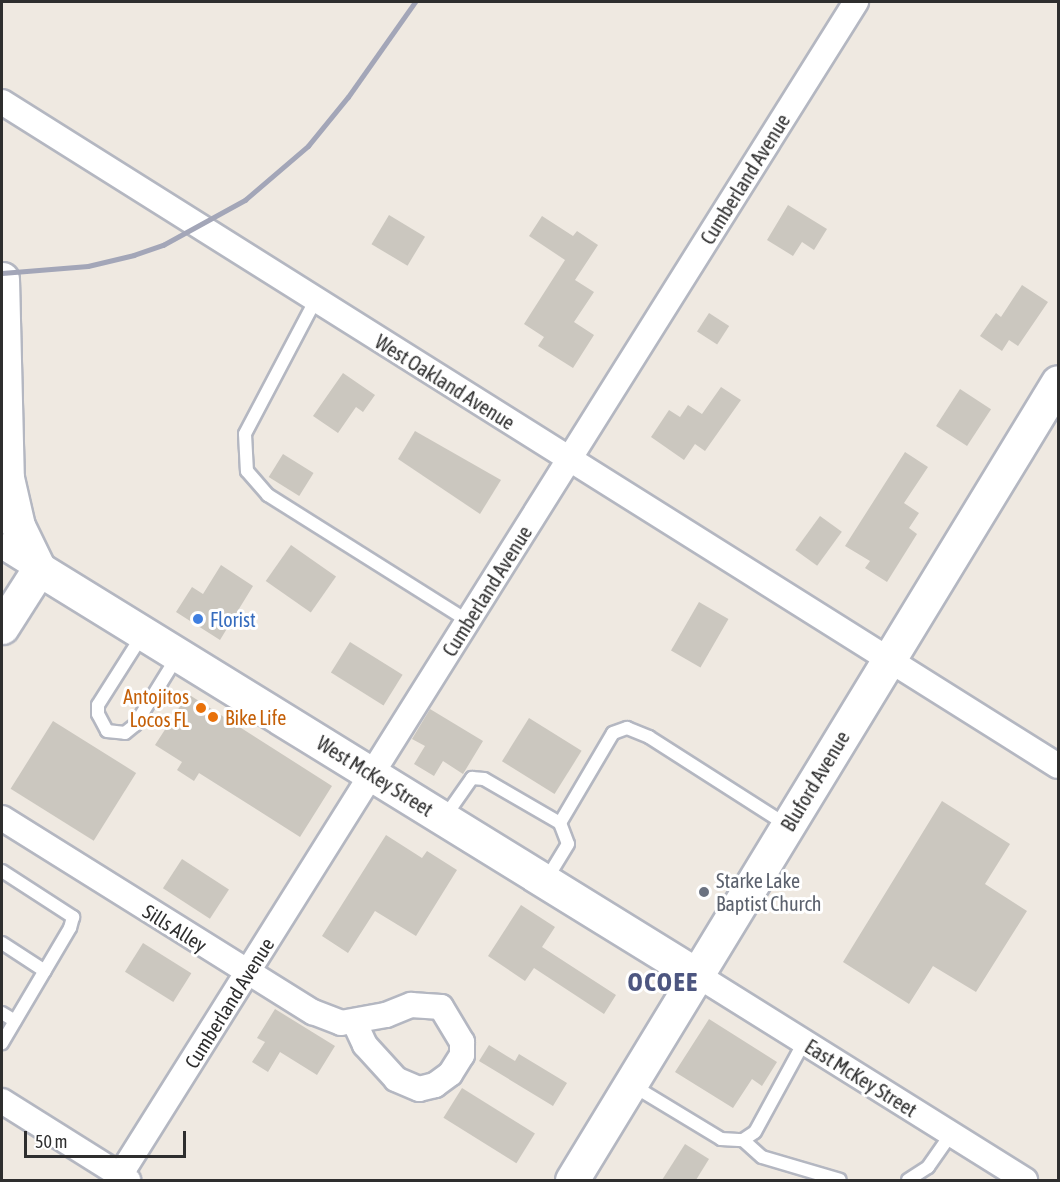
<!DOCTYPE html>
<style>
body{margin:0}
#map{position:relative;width:1060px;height:1182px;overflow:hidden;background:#efe9e1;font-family:"Asap Condensed",sans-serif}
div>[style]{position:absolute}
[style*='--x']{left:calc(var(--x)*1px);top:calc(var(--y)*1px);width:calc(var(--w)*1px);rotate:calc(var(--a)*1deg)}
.building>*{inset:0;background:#cbc7bf;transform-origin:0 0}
.roads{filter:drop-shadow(2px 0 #b4b7c1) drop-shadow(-2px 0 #b4b7c1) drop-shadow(0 2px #b4b7c1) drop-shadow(0 -2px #b4b7c1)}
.lane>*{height:12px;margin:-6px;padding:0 6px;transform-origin:6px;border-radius:6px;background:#fff}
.street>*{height:24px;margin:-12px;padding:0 12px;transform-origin:12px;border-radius:12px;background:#fff}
.secondary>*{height:33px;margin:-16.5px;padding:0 16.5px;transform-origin:16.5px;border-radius:16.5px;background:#fff}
.rail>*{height:4.5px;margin:-2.25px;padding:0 2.25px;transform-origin:2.25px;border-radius:2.25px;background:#a3a6b8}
.dots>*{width:16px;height:16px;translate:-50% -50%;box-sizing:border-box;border:3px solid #fff;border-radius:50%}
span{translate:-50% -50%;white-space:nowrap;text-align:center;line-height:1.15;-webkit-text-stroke:6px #fff;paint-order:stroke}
.street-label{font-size:20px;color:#2e2e2e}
.shop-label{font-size:20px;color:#366cbe}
.left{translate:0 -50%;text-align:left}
.food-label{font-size:20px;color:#c56008}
.right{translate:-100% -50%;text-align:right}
.worship-label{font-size:20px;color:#5b616d}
.district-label{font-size:26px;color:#4d5680;font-weight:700;letter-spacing:1.5px}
.frame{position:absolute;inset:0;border:3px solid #2e2e2e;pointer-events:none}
.scale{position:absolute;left:24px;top:1131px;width:162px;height:27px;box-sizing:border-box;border:3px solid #2e2e2e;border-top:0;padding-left:8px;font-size:18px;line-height:21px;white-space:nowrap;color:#2e2e2e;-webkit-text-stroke:4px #fff;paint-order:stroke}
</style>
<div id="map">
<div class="building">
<i style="clip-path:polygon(788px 205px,827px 229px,814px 250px,802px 242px,793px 256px,767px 240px)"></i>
<i style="left:389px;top:215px;width:42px;height:34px;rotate:31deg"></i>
<i style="clip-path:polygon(542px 216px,573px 236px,577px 231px,598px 245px,575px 280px,594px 292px,574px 322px,594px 335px,573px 368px,538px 346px,544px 337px,524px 324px,565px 260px,529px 236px)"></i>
<i style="clip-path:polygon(1022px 285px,1048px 302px,1018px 346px,1009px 340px,1002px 351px,980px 336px,996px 313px,1001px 317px)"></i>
<i style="left:709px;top:313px;width:24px;height:22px;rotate:33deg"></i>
<i style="clip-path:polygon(343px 373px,375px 395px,363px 412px,356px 407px,338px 433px,313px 416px)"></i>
<i style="clip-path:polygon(721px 387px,741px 400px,705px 451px,695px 444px,684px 460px,651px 437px,669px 410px,680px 417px,688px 405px,702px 414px)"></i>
<i style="left:960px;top:389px;width:37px;height:44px;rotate:33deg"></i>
<i style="clip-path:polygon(415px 431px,501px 480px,480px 514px,398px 459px)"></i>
<i style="clip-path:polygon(905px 452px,928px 467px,904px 503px,919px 513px,909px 528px,917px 534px,887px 582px,865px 568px,870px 561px,845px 546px)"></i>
<i style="left:283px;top:454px;width:36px;height:27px;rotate:32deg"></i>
<i style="left:820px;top:516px;width:27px;height:42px;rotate:36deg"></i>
<i style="left:291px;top:545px;width:55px;height:44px;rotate:35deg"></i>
<i style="clip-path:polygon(221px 565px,253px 586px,220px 640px,176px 612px,192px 587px,203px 594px)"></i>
<i style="left:699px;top:602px;width:34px;height:56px;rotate:30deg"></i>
<i style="left:350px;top:642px;width:62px;height:36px;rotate:32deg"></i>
<i style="clip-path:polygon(188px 694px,332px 786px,300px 837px,199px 773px,194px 781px,177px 770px,182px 762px,155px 745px)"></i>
<i style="clip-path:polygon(430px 709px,483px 741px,463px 774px,443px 761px,434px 776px,414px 764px,425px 746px,412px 739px)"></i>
<i style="left:529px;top:718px;width:62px;height:51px;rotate:32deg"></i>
<i style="left:53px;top:721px;width:98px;height:80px;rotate:32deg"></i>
<i style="clip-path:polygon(942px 801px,1010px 844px,985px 884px,1027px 911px,976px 992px,933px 966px,909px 1004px,843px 962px)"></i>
<i style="clip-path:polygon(386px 835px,422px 858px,427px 851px,457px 870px,416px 936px,375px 911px,348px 953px,322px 936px)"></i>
<i style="left:182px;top:859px;width:56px;height:35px;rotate:33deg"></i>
<i style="clip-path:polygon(521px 905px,555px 927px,542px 947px,616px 995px,604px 1014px,534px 968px,525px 981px,488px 956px)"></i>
<i style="left:143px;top:943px;width:57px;height:34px;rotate:32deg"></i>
<i style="clip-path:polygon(275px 1009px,335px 1046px,317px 1075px,280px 1052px,268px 1072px,252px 1062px,265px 1042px,257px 1038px)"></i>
<i style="clip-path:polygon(709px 1019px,777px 1062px,762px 1086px,752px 1079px,733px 1108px,675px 1072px)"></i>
<i style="clip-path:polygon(489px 1045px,515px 1061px,519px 1054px,567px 1083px,553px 1106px,479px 1061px)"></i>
<i style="left:462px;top:1088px;width:86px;height:35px;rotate:32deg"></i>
<i style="clip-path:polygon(685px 1144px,709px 1159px,696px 1180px,662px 1180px)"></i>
</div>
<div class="roads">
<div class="lane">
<i style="--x:315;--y:301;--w:150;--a:117.8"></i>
<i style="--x:245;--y:434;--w:37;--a:87"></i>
<i style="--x:247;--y:471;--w:32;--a:49"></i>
<i style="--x:268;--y:495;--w:236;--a:32.2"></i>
<i style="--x:143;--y:634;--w:84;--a:122.4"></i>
<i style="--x:98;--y:705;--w:9;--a:90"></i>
<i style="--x:98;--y:714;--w:19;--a:62"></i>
<i style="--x:107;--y:731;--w:18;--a:6"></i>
<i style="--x:125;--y:733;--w:13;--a:-39"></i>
<i style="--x:135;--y:725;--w:80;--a:-58.3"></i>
<i style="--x:444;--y:818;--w:49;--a:-55"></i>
<i style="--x:472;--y:778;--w:12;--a:5"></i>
<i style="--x:484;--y:779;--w:88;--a:30.1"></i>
<i style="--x:560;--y:823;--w:22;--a:69"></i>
<i style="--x:568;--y:844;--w:42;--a:121.4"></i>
<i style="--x:560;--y:823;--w:104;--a:-59.5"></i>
<i style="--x:613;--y:733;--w:15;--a:-20"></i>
<i style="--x:627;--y:728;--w:24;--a:22"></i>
<i style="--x:649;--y:737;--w:165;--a:32.6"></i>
<i style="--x:2;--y:871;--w:85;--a:32.9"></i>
<i style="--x:73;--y:917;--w:11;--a:105"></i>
<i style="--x:70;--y:928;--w:134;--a:120.6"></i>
<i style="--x:2;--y:943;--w:51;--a:33.1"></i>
<i style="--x:2;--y:1013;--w:15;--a:32"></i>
<i style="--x:632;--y:1085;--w:104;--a:31.2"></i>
<i style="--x:721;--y:1139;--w:22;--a:3"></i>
<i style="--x:743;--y:1140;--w:14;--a:-34"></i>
<i style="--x:755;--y:1132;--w:102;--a:-61.4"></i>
<i style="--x:743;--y:1140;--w:25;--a:42"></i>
<i style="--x:762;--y:1157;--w:81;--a:16.4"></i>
<i style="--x:908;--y:1180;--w:24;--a:-33"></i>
<i style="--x:928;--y:1167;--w:40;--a:-55.1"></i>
</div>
<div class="street">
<i style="--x:2;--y:102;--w:1247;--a:32.16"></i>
<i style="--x:2;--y:546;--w:44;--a:31.9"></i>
<i style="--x:2;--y:818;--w:367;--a:32"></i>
<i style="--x:313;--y:1012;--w:30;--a:21"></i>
<i style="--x:341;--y:1023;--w:46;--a:-10.1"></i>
<i style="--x:386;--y:1015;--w:27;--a:-22"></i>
<i style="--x:411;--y:1005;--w:30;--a:4"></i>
<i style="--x:441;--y:1007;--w:41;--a:59"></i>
<i style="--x:462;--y:1042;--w:13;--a:90"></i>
<i style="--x:462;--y:1055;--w:22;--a:122"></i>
<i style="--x:450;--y:1074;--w:19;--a:144"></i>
<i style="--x:435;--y:1085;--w:16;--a:166"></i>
<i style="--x:419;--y:1089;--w:25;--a:-157"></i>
<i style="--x:396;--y:1079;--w:46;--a:-132.4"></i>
<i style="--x:365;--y:1045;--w:26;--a:-115"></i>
<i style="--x:697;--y:975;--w:387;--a:32"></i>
<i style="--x:2;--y:1101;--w:149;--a:32.1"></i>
<i style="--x:117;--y:1180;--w:1391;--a:-57.9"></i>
</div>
<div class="secondary">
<i style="--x:2;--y:279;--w:199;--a:88.6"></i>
<i style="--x:7;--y:478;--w:49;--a:77.1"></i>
<i style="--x:18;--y:526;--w:48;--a:64"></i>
<i style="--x:39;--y:569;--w:773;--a:31.68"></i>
<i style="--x:2;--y:627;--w:69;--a:-57.5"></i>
<i style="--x:572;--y:1180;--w:934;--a:-58.66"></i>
</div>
</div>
<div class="rail">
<i style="--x:2;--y:273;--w:86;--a:-4.7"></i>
<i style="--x:88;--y:266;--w:47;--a:-13.4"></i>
<i style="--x:134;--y:255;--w:31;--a:-19"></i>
<i style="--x:163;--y:245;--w:94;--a:-28.8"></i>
<i style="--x:245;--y:200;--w:83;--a:-40.6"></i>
<i style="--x:308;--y:146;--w:63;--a:-50.8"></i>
<i style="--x:348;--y:97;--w:116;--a:-54.8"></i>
</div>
<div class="dots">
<i style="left:198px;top:619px;background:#3f7fe0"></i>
<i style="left:201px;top:708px;background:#e8710a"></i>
<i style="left:213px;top:717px;background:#e8710a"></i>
<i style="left:704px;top:892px;background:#6b7280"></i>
</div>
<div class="street-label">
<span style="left:745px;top:179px;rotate:-58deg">Cumberland Avenue</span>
<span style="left:445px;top:382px;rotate:32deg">West Oakland Avenue</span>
<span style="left:487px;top:591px;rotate:-58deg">Cumberland Avenue</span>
<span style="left:375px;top:776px;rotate:32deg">West McKey Street</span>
<span style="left:815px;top:781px;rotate:-59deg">Bluford Avenue</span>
<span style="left:175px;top:928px;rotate:32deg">Sills Alley</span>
<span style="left:229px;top:1003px;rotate:-58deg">Cumberland Avenue</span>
<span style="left:861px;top:1078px;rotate:32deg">East McKey Street</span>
</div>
<div class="shop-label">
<span class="left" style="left:210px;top:619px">Florist</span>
</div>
<div class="food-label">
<span class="right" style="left:189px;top:708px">Antojitos<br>Locos FL</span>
<span class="left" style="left:225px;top:717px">Bike Life</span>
</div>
<div class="worship-label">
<span class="left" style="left:716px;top:892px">Starke Lake<br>Baptist Church</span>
</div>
<div class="district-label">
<span style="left:663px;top:983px">OCOEE</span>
</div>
<div class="frame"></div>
<div class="scale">50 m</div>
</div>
